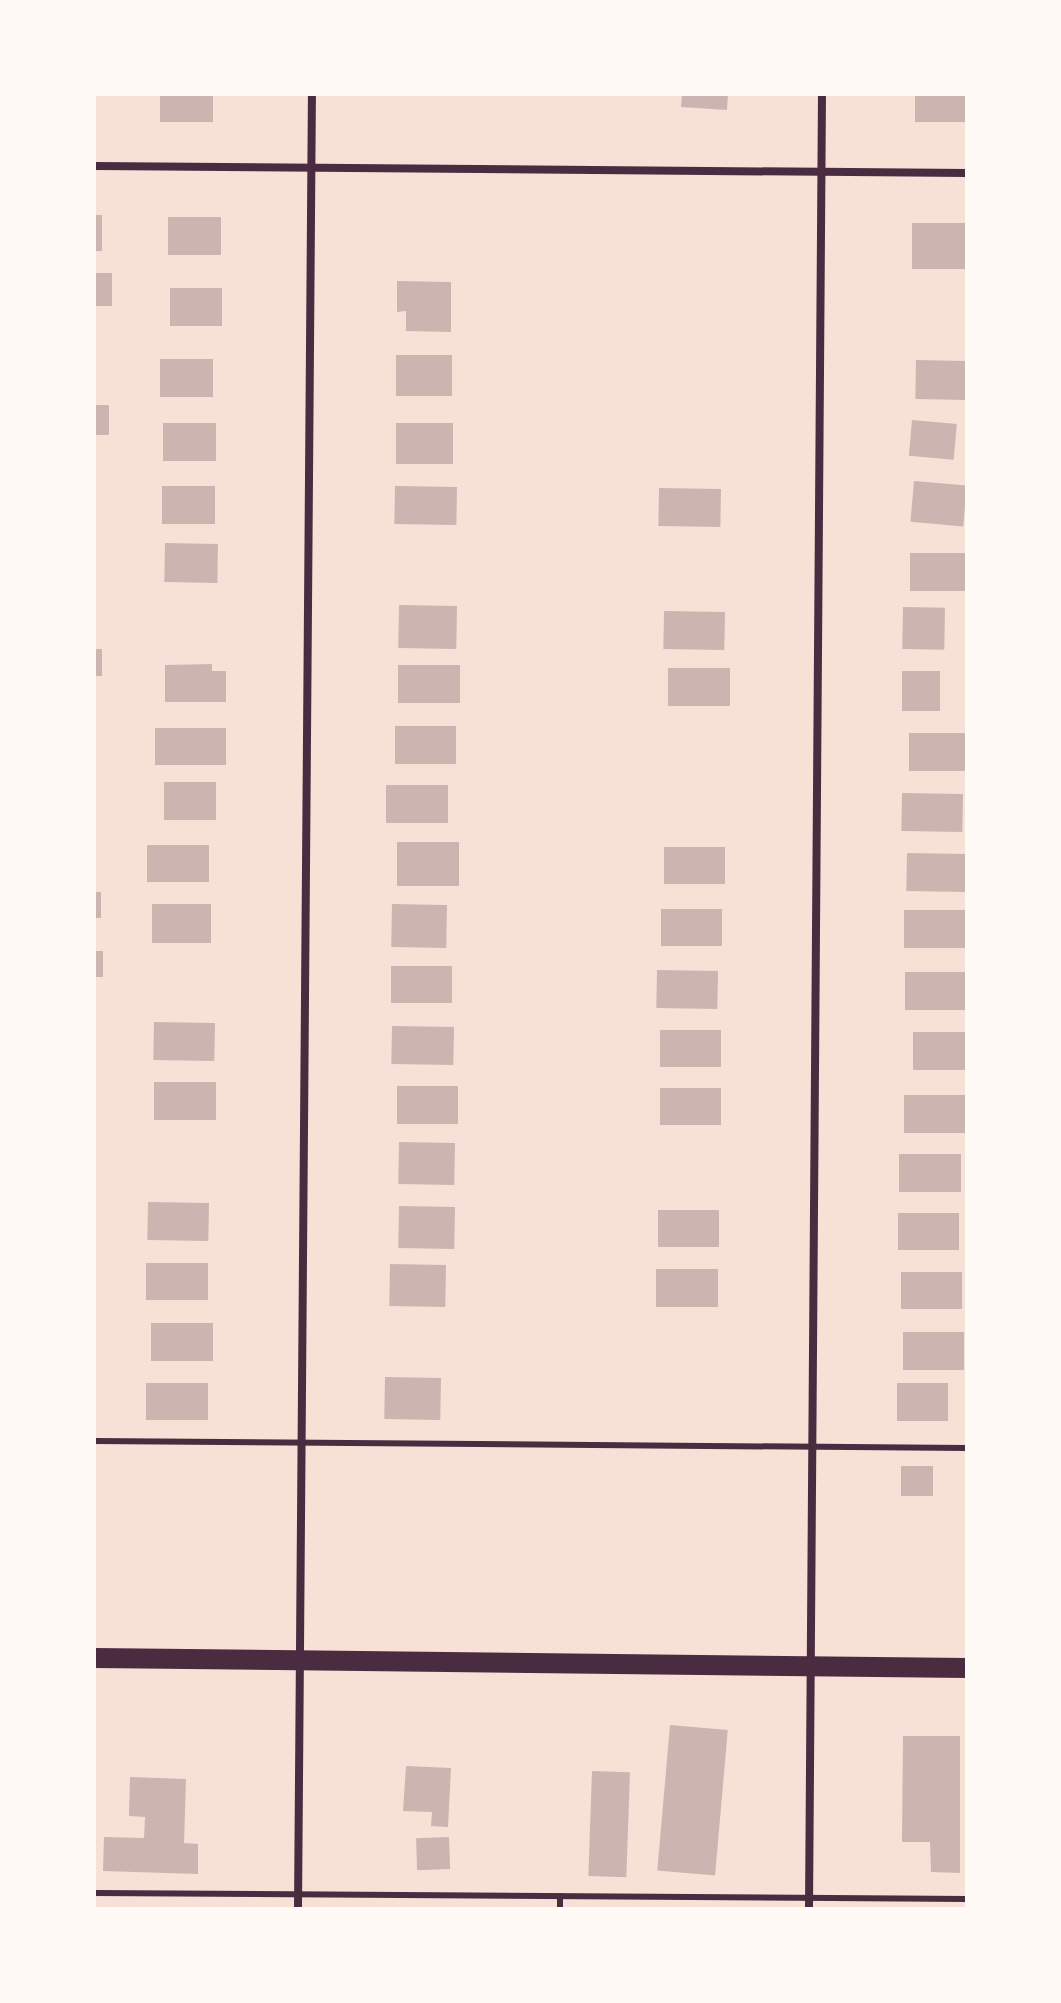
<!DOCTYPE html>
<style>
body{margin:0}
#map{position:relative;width:1061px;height:2003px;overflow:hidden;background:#f7e1d7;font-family:Jost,sans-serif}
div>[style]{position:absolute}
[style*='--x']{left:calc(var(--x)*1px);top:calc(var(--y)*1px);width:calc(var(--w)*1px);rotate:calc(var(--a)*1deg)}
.building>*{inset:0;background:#ccb4b1;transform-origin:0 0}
.service>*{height:6px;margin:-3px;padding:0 3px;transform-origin:3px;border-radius:3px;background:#4a2c40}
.minor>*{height:8px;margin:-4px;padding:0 4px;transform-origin:4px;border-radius:4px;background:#4a2c40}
.primary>*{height:20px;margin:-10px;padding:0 10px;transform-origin:10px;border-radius:10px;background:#4a2c40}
span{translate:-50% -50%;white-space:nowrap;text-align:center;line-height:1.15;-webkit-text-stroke:7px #fffaf5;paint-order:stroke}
.frame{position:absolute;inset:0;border:96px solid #fffaf5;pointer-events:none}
</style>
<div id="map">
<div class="building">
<i style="left:160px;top:94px;width:53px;height:28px"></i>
<i style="clip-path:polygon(682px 94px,728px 94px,727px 110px,681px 107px)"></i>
<i style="left:915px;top:94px;width:52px;height:28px"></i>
<i style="left:94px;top:215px;width:8px;height:36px"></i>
<i style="left:168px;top:217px;width:53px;height:38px"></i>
<i style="left:912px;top:223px;width:55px;height:46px"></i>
<i style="left:94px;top:273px;width:18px;height:33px"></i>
<i style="clip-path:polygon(397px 281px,451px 282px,451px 332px,406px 331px,406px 311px,397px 312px)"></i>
<i style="left:170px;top:288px;width:52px;height:38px"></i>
<i style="left:396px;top:355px;width:56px;height:41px"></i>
<i style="left:160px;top:359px;width:53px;height:38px"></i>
<i style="left:916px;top:360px;width:51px;height:39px;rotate:1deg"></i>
<i style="left:94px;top:405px;width:15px;height:30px"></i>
<i style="left:912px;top:420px;width:45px;height:36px;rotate:5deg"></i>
<i style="left:163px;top:423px;width:53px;height:38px"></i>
<i style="left:396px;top:423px;width:57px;height:41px"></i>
<i style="left:914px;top:481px;width:53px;height:41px;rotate:5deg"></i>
<i style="left:162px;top:486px;width:53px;height:38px"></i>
<i style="left:395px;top:486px;width:62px;height:38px;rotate:1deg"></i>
<i style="left:659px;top:488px;width:62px;height:38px;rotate:1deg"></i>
<i style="left:165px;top:543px;width:53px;height:39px;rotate:1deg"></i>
<i style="left:910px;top:553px;width:57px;height:38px"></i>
<i style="left:399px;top:605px;width:58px;height:43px;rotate:1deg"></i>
<i style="left:903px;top:607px;width:42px;height:42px;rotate:1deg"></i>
<i style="left:664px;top:611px;width:61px;height:38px;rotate:1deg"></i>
<i style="left:94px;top:649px;width:8px;height:27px"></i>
<i style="clip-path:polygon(212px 664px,212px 671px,226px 671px,226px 702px,165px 702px,165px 665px)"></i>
<i style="left:398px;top:665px;width:62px;height:38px"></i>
<i style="left:668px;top:668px;width:62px;height:38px"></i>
<i style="left:902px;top:671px;width:38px;height:40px"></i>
<i style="left:395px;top:726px;width:61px;height:38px"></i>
<i style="left:155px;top:728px;width:71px;height:37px"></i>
<i style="left:909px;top:733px;width:58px;height:38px"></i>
<i style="left:164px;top:782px;width:52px;height:38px"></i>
<i style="left:386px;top:785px;width:62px;height:38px"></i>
<i style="left:902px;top:793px;width:61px;height:38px;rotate:1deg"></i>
<i style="left:397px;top:842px;width:62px;height:44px"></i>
<i style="left:147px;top:845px;width:62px;height:37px"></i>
<i style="left:664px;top:847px;width:61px;height:37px"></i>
<i style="left:907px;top:853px;width:60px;height:38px;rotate:1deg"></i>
<i style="left:94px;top:892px;width:7px;height:26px"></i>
<i style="left:211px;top:904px;width:39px;height:59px;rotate:90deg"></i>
<i style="left:392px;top:904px;width:55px;height:43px;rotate:1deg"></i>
<i style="left:661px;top:909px;width:61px;height:37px"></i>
<i style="left:904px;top:910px;width:62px;height:38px"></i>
<i style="left:94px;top:951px;width:9px;height:26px"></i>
<i style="left:391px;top:966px;width:61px;height:37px"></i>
<i style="left:657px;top:970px;width:61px;height:38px;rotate:1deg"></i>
<i style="left:905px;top:972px;width:62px;height:38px"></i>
<i style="left:154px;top:1022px;width:61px;height:38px;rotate:1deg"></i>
<i style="left:392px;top:1026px;width:62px;height:38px;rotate:1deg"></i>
<i style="left:660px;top:1030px;width:61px;height:37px"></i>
<i style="left:913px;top:1032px;width:54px;height:38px"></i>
<i style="left:154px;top:1082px;width:62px;height:38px"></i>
<i style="left:397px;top:1086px;width:61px;height:38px"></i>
<i style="left:660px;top:1088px;width:61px;height:37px"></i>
<i style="left:904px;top:1095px;width:62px;height:38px"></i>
<i style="left:399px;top:1142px;width:56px;height:42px;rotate:1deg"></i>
<i style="left:899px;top:1154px;width:62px;height:38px"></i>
<i style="left:148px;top:1202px;width:61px;height:38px;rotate:1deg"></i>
<i style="left:399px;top:1206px;width:56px;height:42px;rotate:1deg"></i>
<i style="left:658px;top:1210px;width:61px;height:37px"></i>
<i style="left:898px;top:1213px;width:61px;height:37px"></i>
<i style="left:146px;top:1263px;width:62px;height:37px"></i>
<i style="left:390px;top:1264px;width:56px;height:42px;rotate:1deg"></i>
<i style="left:656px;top:1269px;width:62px;height:38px"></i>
<i style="left:901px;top:1272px;width:61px;height:37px"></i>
<i style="left:151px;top:1323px;width:62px;height:38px"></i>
<i style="left:903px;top:1332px;width:61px;height:38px"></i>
<i style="left:385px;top:1377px;width:56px;height:42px;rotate:1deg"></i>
<i style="left:146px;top:1383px;width:62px;height:37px"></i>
<i style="left:897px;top:1383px;width:51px;height:38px"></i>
<i style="left:901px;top:1466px;width:32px;height:30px"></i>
<i style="left:670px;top:1725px;width:58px;height:146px;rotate:5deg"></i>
<i style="clip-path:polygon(903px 1736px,960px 1736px,960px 1873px,931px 1872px,930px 1842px,902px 1842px)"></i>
<i style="clip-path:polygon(406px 1766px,451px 1768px,448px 1827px,431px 1826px,432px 1812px,403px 1811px)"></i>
<i style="left:592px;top:1771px;width:38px;height:105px;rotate:2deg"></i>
<i style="clip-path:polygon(130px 1777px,186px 1779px,184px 1843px,198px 1844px,198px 1874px,103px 1871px,104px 1837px,144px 1838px,145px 1817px,129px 1816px)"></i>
<i style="left:449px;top:1837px;width:32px;height:33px;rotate:88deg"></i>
</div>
<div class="service">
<i style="--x:94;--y:1441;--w:873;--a:0.46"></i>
<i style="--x:94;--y:1893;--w:873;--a:0.39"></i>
<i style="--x:560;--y:1909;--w:13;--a:-90"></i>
</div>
<div class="minor">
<i style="--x:94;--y:166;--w:873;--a:0.46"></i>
<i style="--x:298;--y:1909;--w:1815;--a:-89.56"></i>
<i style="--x:809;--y:1909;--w:1815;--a:-89.59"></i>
</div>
<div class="primary">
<i style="--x:94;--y:1658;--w:873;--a:0.66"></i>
</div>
<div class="frame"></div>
</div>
